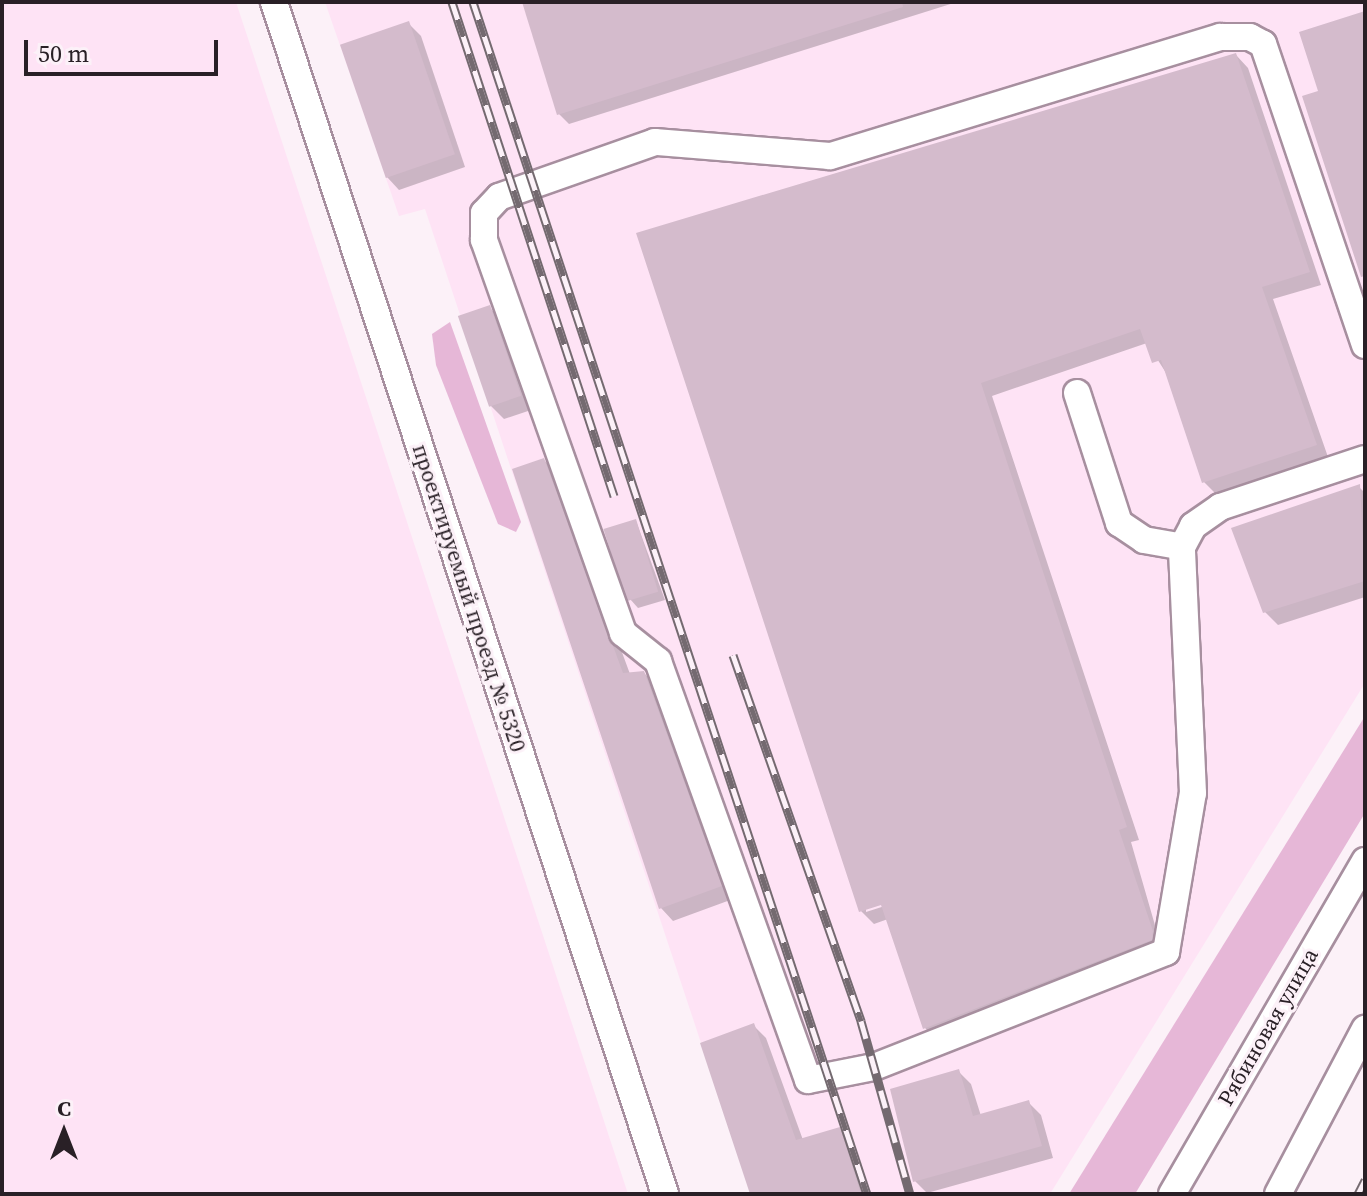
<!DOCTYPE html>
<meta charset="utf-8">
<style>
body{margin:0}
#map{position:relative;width:1367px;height:1196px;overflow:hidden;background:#fcf1f8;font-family:"Source Serif 4",serif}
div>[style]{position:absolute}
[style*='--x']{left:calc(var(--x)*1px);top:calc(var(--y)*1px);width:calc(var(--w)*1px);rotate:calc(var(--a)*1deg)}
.built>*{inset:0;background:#fee3f5}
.green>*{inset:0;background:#e6b7d7}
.shadow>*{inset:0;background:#0003}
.building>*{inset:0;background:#d4bbcc;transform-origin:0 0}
.roads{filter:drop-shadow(2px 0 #a78f9f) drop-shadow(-2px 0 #a78f9f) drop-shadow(0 2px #a78f9f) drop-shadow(0 -2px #a78f9f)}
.minor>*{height:26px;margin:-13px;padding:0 13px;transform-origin:13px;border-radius:13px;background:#fff}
.rail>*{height:9px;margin-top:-4.5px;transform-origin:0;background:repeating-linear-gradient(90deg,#fcf1f8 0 18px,#746a70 0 36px);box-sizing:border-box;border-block:2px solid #746a70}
span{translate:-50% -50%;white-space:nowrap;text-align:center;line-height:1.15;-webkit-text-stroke:6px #fcf1f8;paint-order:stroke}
.street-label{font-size:22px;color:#292026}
.frame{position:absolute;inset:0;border:4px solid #292026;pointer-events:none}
.north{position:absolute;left:24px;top:1092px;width:80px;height:80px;-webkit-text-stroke:6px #fcf1f8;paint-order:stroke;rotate:0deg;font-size:22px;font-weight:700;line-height:32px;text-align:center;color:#292026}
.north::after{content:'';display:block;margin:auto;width:28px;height:36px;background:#292026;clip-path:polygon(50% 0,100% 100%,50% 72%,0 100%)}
.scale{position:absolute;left:24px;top:40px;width:194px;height:36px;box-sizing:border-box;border:4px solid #292026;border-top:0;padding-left:10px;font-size:24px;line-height:28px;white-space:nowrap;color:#292026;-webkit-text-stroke:6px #fcf1f8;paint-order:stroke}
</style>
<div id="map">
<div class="built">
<i style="clip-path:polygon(2px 2px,236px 2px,628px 1194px,2px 1194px)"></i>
<i style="clip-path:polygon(325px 2px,1365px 2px,1365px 683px,1050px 1194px,751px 1194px,425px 209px,399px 216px)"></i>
</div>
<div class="green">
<i style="clip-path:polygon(450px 322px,521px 522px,516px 532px,498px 524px,436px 365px,432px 334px)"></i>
<i style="clip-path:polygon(1365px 716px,1365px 813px,1135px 1194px,1069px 1194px)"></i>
</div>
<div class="shadow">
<i style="clip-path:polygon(524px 2px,957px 2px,569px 124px,559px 114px)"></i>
<i style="clip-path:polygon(408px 23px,421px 36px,465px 167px,399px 190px,387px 177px)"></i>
<i style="clip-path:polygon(evenodd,1236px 55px,1248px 68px,1321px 285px,1273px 299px,1328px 457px,1217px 495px,1204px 482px,1168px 376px,1147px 343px,992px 396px,1139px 840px,1131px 842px,1163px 953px,937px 1040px,925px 1028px,888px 919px,874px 924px,861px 911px,639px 234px,1236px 55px,890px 901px,891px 904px,866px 912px,866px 908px,890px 901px)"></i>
<i style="clip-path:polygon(489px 307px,502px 320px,534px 409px,504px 419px,491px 406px)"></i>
<i style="clip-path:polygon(544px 460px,556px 473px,630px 674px,644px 673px,657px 686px,733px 899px,673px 921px,661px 908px)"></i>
<i style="clip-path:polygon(1359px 487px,1365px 493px,1365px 597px,1278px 625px,1265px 612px)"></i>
<i style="clip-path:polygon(636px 521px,665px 600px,638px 608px,630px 599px)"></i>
<i style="clip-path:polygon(754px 1026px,766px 1038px,803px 1140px,840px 1129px,852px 1142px,868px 1194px,750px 1194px)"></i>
<i style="clip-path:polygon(958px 1071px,971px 1084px,981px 1116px,1029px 1103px,1041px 1115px,1053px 1158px,927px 1193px,915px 1181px)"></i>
</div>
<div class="building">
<i style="clip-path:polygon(522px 2px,902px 2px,903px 7px,557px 115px)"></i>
<i style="clip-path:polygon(1365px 11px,1365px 276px,1361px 277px,1302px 96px,1318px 91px,1299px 32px)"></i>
<i style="left:409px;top:21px;width:141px;height:73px;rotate:71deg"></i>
<i style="clip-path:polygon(1236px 53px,1310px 272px,1262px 287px,1317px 445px,1202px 483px,1161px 360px,1152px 363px,1140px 329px,981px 383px,1127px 827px,1119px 830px,1153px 931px,1152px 940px,923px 1029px,881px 905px,859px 912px,636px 233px)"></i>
<i style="left:490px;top:305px;width:96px;height:34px;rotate:71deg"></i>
<i style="clip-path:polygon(544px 458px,623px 673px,644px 671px,722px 886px,659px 909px,512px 469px)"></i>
<i style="clip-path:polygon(1360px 484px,1365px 581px,1263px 613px,1231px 528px)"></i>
<i style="left:636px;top:519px;width:76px;height:34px;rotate:73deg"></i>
<i style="clip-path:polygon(754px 1023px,796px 1140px,840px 1127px,861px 1194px,750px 1194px,700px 1043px)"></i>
<i style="clip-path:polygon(959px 1069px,973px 1116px,1029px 1100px,1042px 1146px,913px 1182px,890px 1089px)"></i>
</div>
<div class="roads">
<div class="minor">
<i style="--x:274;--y:2;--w:1254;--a:71.84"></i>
<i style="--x:1365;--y:345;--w:318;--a:-108.7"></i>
<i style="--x:1263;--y:44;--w:15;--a:-152"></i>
<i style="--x:1250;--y:37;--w:30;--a:180"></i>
<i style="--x:1220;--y:37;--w:408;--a:163"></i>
<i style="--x:830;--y:156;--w:176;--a:-175.4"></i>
<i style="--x:655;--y:142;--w:165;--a:160.6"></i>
<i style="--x:499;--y:197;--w:22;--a:133"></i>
<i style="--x:484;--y:213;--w:27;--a:90"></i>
<i style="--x:484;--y:240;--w:417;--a:70.5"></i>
<i style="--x:623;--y:633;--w:45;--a:38.7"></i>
<i style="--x:658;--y:661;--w:445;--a:70.3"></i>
<i style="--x:808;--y:1080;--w:67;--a:-11.1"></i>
<i style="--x:874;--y:1067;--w:314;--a:-21.5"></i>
<i style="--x:1166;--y:952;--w:161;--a:-80.4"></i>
<i style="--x:1193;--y:793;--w:246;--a:-92.6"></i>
<i style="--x:1182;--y:547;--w:24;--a:-62"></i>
<i style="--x:1193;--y:526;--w:33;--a:-35"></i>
<i style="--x:1220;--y:507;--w:153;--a:-18.3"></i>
<i style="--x:1077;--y:393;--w:137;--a:72.1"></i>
<i style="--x:1119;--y:523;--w:30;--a:34"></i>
<i style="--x:1144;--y:540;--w:39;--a:10"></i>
<i style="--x:1172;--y:1194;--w:385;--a:-59.9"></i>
<i style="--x:1278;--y:1194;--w:187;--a:-62.2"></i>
</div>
</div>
<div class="rail">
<i style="--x:452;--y:2;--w:520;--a:71.84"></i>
<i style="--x:473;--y:2;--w:1255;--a:71.71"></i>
<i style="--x:733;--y:655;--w:388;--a:70.7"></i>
<i style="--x:861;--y:1021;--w:180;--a:74.2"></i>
<i style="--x:1358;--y:1194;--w:16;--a:-63"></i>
</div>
<div class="street-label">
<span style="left:469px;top:598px;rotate:72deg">проектируемый проезд № 5320</span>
<span style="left:1268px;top:1027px;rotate:-60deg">Рябиновая улица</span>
</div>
<div class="frame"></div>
<div class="north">С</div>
<div class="scale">50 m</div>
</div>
